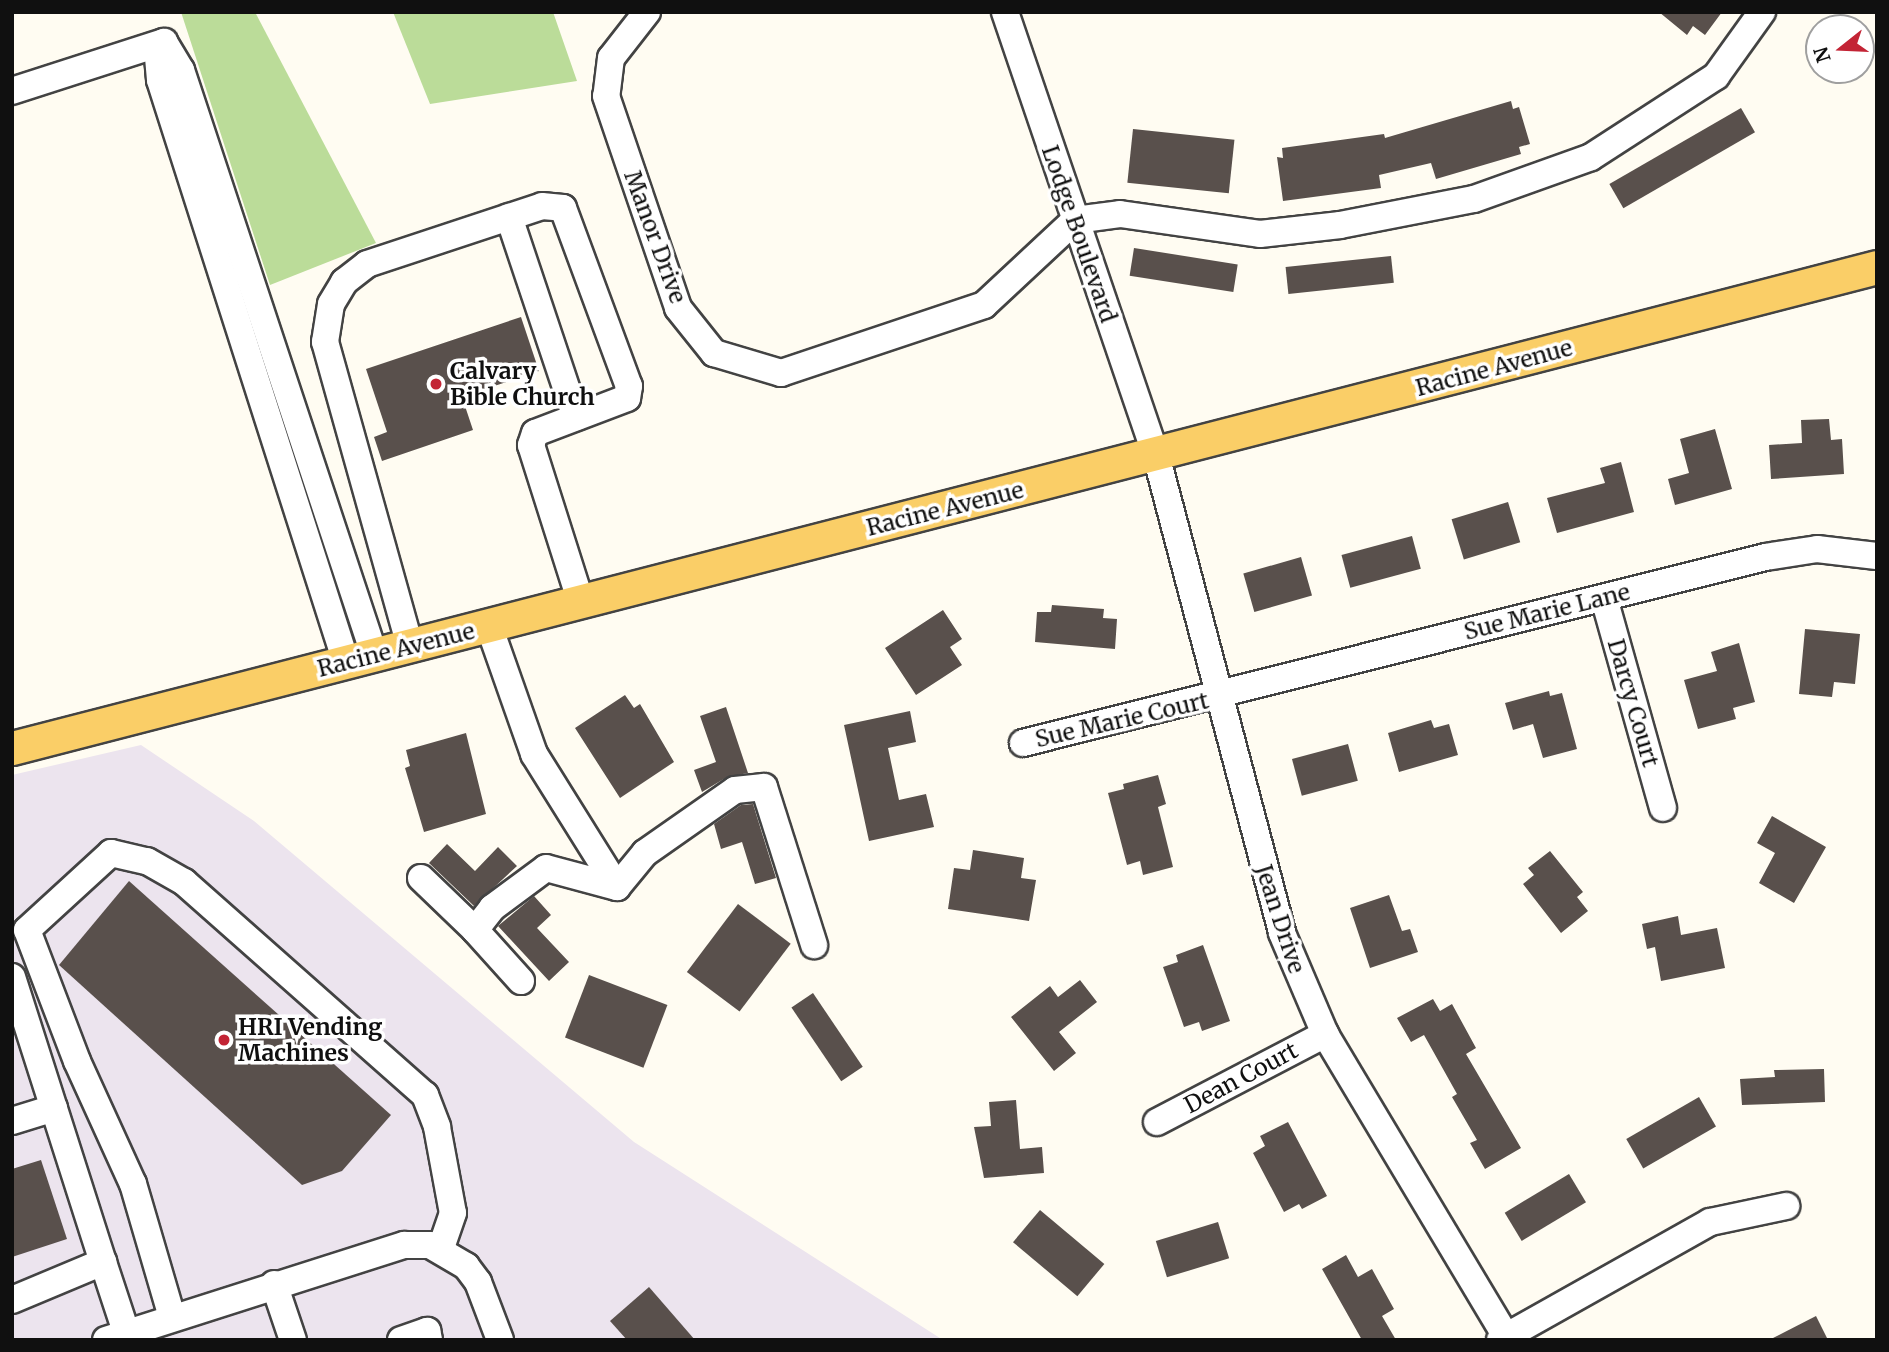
<!DOCTYPE html>
<style>
body{margin:0}
#map{position:relative;width:1889px;height:1352px;overflow:hidden;background:#fffcf2;font-family:Merriweather,serif}
div>[style]{position:absolute}
[style*='--x']{left:calc(var(--x)*1px);top:calc(var(--y)*1px);width:calc(var(--w)*1px);rotate:calc(var(--a)*1deg)}
.industrial>*{inset:0;background:#ece4ee}
.forest>*{inset:0;background:#bbdc99}
.building>*{inset:0;background:#59504c;transform-origin:0 0}
.roads{filter:drop-shadow(2px 0 #434343) drop-shadow(-2px 0 #434343) drop-shadow(0 2px #434343) drop-shadow(0 -2px #434343)}
.minor>*{height:26px;margin:-13px;padding:0 13px;transform-origin:13px;border-radius:13px;background:#fff}
.major>*{height:33px;margin:-16.5px;padding:0 16.5px;transform-origin:16.5px;border-radius:16.5px;background:#face67}
.dots>*{width:19px;height:19px;translate:-50% -50%;box-sizing:border-box;border:4px solid #fff;border-radius:50%}
span{translate:-50% -50%;white-space:nowrap;text-align:center;line-height:1.15;-webkit-text-stroke:7px #fff;paint-order:stroke}
.street-label{font-size:23px;color:#101010}
.poi-label{font-size:23px;color:#101010;font-weight:700}
.left{translate:0 -50%;text-align:left}
.frame{position:absolute;inset:0;border:14px solid #101010;pointer-events:none}
.north{position:absolute;left:1805px;top:14px;width:70px;height:70px;box-sizing:border-box;background:#fff;border:2px solid #9f9f9f;border-radius:50%;rotate:252deg;font-size:19px;font-weight:700;line-height:28px;text-align:center;color:#101010}
.north::after{content:'';display:block;margin:auto;width:24px;height:32px;background:#c32435;clip-path:polygon(50% 0,100% 100%,50% 72%,0 100%)}
</style>
<div id="map">
<div class="industrial">
<i style="clip-path:polygon(141px 745px,254px 821px,634px 1142px,943px 1340px,12px 1340px,12px 775px)"></i>
</div>
<div class="forest">
<i style="clip-path:polygon(181px 12px,255px 12px,376px 243px,270px 285px)"></i>
<i style="clip-path:polygon(393px 12px,553px 12px,577px 81px,430px 104px)"></i>
</div>
<div class="building">
<i style="clip-path:polygon(1659px 12px,1722px 12px,1705px 35px,1693px 26px,1687px 35px)"></i>
<i style="clip-path:polygon(1511px 101px,1513px 109px,1519px 107px,1530px 144px,1519px 147px,1521px 154px,1436px 179px,1431px 163px,1379px 175px,1381px 188px,1283px 201px,1277px 157px,1283px 158px,1282px 148px,1384px 134px,1385px 138px)"></i>
<i style="left:1741px;top:108px;width:28px;height:152px;rotate:60deg"></i>
<i style="left:1133px;top:129px;width:102px;height:54px;rotate:6deg"></i>
<i style="left:1134px;top:248px;width:105px;height:28px;rotate:9deg"></i>
<i style="left:1391px;top:256px;width:27px;height:106px;rotate:84deg"></i>
<i style="clip-path:polygon(521px 317px,539px 371px,462px 397px,473px 430px,382px 461px,374px 437px,387px 432px,366px 369px)"></i>
<i style="clip-path:polygon(1829px 419px,1831px 440px,1842px 439px,1844px 474px,1771px 479px,1769px 445px,1802px 443px,1801px 420px)"></i>
<i style="clip-path:polygon(1715px 429px,1732px 489px,1675px 505px,1668px 479px,1689px 473px,1680px 439px)"></i>
<i style="clip-path:polygon(1621px 462px,1634px 512px,1557px 533px,1547px 498px,1605px 483px,1600px 468px)"></i>
<i style="left:1508px;top:502px;width:42px;height:59px;rotate:73deg"></i>
<i style="left:1412px;top:536px;width:34px;height:73px;rotate:75deg"></i>
<i style="left:1301px;top:557px;width:40px;height:60px;rotate:74deg"></i>
<i style="clip-path:polygon(1052px 605px,1104px 609px,1103px 618px,1117px 619px,1115px 649px,1035px 642px,1037px 612px,1051px 612px)"></i>
<i style="clip-path:polygon(943px 610px,962px 639px,950px 647px,962px 665px,916px 695px,885px 648px)"></i>
<i style="clip-path:polygon(1805px 629px,1860px 634px,1855px 684px,1834px 682px,1832px 697px,1799px 694px)"></i>
<i style="clip-path:polygon(1739px 643px,1755px 702px,1733px 708px,1736px 719px,1698px 729px,1684px 680px,1717px 671px,1711px 652px)"></i>
<i style="clip-path:polygon(1549px 691px,1550px 696px,1562px 693px,1577px 749px,1543px 758px,1533px 724px,1513px 730px,1505px 703px)"></i>
<i style="clip-path:polygon(625px 695px,634px 708px,640px 704px,674px 762px,620px 798px,575px 728px)"></i>
<i style="clip-path:polygon(726px 707px,748px 773px,727px 777px,702px 792px,694px 770px,716px 762px,700px 716px)"></i>
<i style="clip-path:polygon(910px 711px,916px 742px,888px 748px,899px 800px,926px 794px,934px 827px,869px 841px,844px 725px)"></i>
<i style="clip-path:polygon(1431px 720px,1434px 728px,1449px 724px,1458px 755px,1399px 772px,1388px 733px)"></i>
<i style="clip-path:polygon(466px 733px,486px 814px,424px 832px,405px 768px,410px 766px,406px 750px)"></i>
<i style="left:1348px;top:744px;width:38px;height:58px;rotate:75deg"></i>
<i style="clip-path:polygon(1158px 775px,1166px 804px,1158px 807px,1173px 867px,1143px 875px,1140px 861px,1127px 865px,1108px 793px,1124px 789px,1123px 784px)"></i>
<i style="clip-path:polygon(753px 804px,776px 878px,755px 884px,742px 842px,721px 849px,714px 824px,741px 805px)"></i>
<i style="clip-path:polygon(1772px 816px,1826px 847px,1794px 903px,1759px 883px,1775px 853px,1757px 843px)"></i>
<i style="clip-path:polygon(447px 844px,475px 871px,498px 847px,517px 866px,474px 906px,429px 863px)"></i>
<i style="clip-path:polygon(973px 850px,1024px 858px,1021px 878px,1036px 880px,1029px 921px,948px 909px,954px 868px,970px 870px)"></i>
<i style="clip-path:polygon(1550px 851px,1583px 892px,1577px 897px,1588px 911px,1561px 933px,1523px 884px,1534px 875px,1528px 868px)"></i>
<i style="clip-path:polygon(129px 881px,391px 1115px,342px 1171px,302px 1185px,59px 965px)"></i>
<i style="clip-path:polygon(1389px 895px,1402px 931px,1410px 929px,1418px 952px,1370px 968px,1350px 908px)"></i>
<i style="clip-path:polygon(534px 896px,551px 915px,537px 928px,569px 962px,549px 981px,498px 926px)"></i>
<i style="left:738px;top:904px;width:66px;height:85px;rotate:37deg"></i>
<i style="clip-path:polygon(1678px 916px,1681px 935px,1717px 928px,1725px 968px,1661px 981px,1655px 947px,1647px 949px,1642px 924px)"></i>
<i style="clip-path:polygon(1203px 945px,1230px 1021px,1202px 1031px,1199px 1022px,1184px 1027px,1163px 967px,1178px 962px,1176px 955px)"></i>
<i style="left:589px;top:975px;width:84px;height:67px;rotate:21deg"></i>
<i style="clip-path:polygon(1080px 980px,1097px 1002px,1059px 1032px,1076px 1053px,1054px 1071px,1011px 1017px,1050px 986px,1058px 997px)"></i>
<i style="left:813px;top:993px;width:89px;height:26px;rotate:56deg"></i>
<i style="clip-path:polygon(1433px 999px,1440px 1011px,1452px 1004px,1476px 1048px,1466px 1054px,1521px 1148px,1485px 1169px,1470px 1143px,1477px 1140px,1452px 1097px,1457px 1094px,1424px 1035px,1411px 1042px,1397px 1018px)"></i>
<i style="clip-path:polygon(1824px 1069px,1825px 1102px,1742px 1105px,1740px 1079px,1775px 1077px,1774px 1070px)"></i>
<i style="left:1699px;top:1097px;width:34px;height:84px;rotate:60deg"></i>
<i style="clip-path:polygon(1016px 1100px,1020px 1149px,1042px 1147px,1044px 1173px,984px 1178px,974px 1127px,991px 1126px,989px 1102px)"></i>
<i style="clip-path:polygon(1288px 1122px,1327px 1196px,1302px 1209px,1299px 1204px,1284px 1212px,1253px 1153px,1265px 1146px,1260px 1136px)"></i>
<i style="clip-path:polygon(41px 1160px,67px 1239px,12px 1257px,12px 1169px)"></i>
<i style="left:1569px;top:1174px;width:33px;height:75px;rotate:59deg"></i>
<i style="left:1040px;top:1210px;width:84px;height:42px;rotate:40deg"></i>
<i style="left:1218px;top:1222px;width:38px;height:65px;rotate:73deg"></i>
<i style="clip-path:polygon(1346px 1255px,1358px 1277px,1372px 1269px,1394px 1309px,1382px 1316px,1396px 1340px,1362px 1340px,1322px 1269px)"></i>
<i style="clip-path:polygon(649px 1287px,695px 1340px,627px 1340px,610px 1321px)"></i>
<i style="clip-path:polygon(1816px 1316px,1828px 1340px,1769px 1340px)"></i>
</div>
<div class="roads">
<div class="minor">
<i style="--x:647;--y:12;--w:58;--a:128"></i>
<i style="--x:611;--y:58;--w:38;--a:97"></i>
<i style="--x:606;--y:96;--w:224;--a:71.2"></i>
<i style="--x:678;--y:308;--w:58;--a:51.3"></i>
<i style="--x:714;--y:353;--w:70;--a:16.6"></i>
<i style="--x:781;--y:373;--w:214;--a:-18.5"></i>
<i style="--x:984;--y:305;--w:125;--a:-43"></i>
<i style="--x:1075;--y:220;--w:45;--a:-7.6"></i>
<i style="--x:1120;--y:214;--w:141;--a:8.1"></i>
<i style="--x:1260;--y:234;--w:81;--a:-6.4"></i>
<i style="--x:1340;--y:225;--w:136;--a:-11"></i>
<i style="--x:1474;--y:199;--w:124;--a:-19.7"></i>
<i style="--x:1591;--y:157;--w:149;--a:-32.9"></i>
<i style="--x:1716;--y:76;--w:79;--a:-54.3"></i>
<i style="--x:1005;--y:12;--w:468;--a:71.2"></i>
<i style="--x:1156;--y:455;--w:494;--a:75.2"></i>
<i style="--x:1282;--y:933;--w:110;--a:66.9"></i>
<i style="--x:1325;--y:1034;--w:357;--a:59.1"></i>
<i style="--x:164;--y:42;--w:16;--a:112"></i>
<i style="--x:158;--y:57;--w:23;--a:85"></i>
<i style="--x:160;--y:80;--w:611;--a:72.28"></i>
<i style="--x:164;--y:42;--w:33;--a:59"></i>
<i style="--x:181;--y:70;--w:615;--a:71.71"></i>
<i style="--x:12;--y:91;--w:160;--a:-17.9"></i>
<i style="--x:509;--y:217;--w:211;--a:71.5"></i>
<i style="--x:1604;--y:598;--w:218;--a:74.3"></i>
<i style="--x:489;--y:626;--w:136;--a:70.6"></i>
<i style="--x:534;--y:754;--w:157;--a:58"></i>
<i style="--x:410;--y:646;--w:316;--a:-105.6"></i>
<i style="--x:325;--y:342;--w:38;--a:-81"></i>
<i style="--x:331;--y:304;--w:26;--a:-59"></i>
<i style="--x:344;--y:282;--w:29;--a:-38"></i>
<i style="--x:367;--y:264;--w:184;--a:-18.3"></i>
<i style="--x:542;--y:206;--w:21;--a:5"></i>
<i style="--x:563;--y:208;--w:190;--a:69.7"></i>
<i style="--x:629;--y:386;--w:12;--a:99"></i>
<i style="--x:627;--y:398;--w:98;--a:159.2"></i>
<i style="--x:535;--y:433;--w:13;--a:108"></i>
<i style="--x:531;--y:445;--w:166;--a:72.4"></i>
<i style="--x:1023;--y:743;--w:765;--a:-14.07"></i>
<i style="--x:1765;--y:557;--w:53;--a:-8.7"></i>
<i style="--x:1817;--y:549;--w:60;--a:6.7"></i>
<i style="--x:421;--y:878;--w:75;--a:43.9"></i>
<i style="--x:617;--y:887;--w:44;--a:-50.5"></i>
<i style="--x:645;--y:853;--w:110;--a:-35"></i>
<i style="--x:735;--y:790;--w:29;--a:-6"></i>
<i style="--x:764;--y:787;--w:166;--a:72.4"></i>
<i style="--x:12;--y:977;--w:299;--a:72.3"></i>
<i style="--x:521;--y:981;--w:69;--a:-132"></i>
<i style="--x:475;--y:930;--w:28;--a:-52"></i>
<i style="--x:492;--y:908;--w:67;--a:-36.5"></i>
<i style="--x:546;--y:868;--w:73;--a:15"></i>
<i style="--x:12;--y:1121;--w:44;--a:-17.2"></i>
<i style="--x:1157;--y:1122;--w:190;--a:-27.6"></i>
<i style="--x:274;--y:1284;--w:59;--a:71.3"></i>
<i style="--x:12;--y:1300;--w:99;--a:-22.7"></i>
<i style="--x:103;--y:1262;--w:74;--a:71.8"></i>
<i style="--x:172;--y:1317;--w:139;--a:-106.3"></i>
<i style="--x:133;--y:1184;--w:135;--a:-114.5"></i>
<i style="--x:77;--y:1061;--w:140;--a:-110.9"></i>
<i style="--x:27;--y:930;--w:114;--a:-42.5"></i>
<i style="--x:111;--y:853;--w:37;--a:13"></i>
<i style="--x:147;--y:861;--w:43;--a:29.6"></i>
<i style="--x:184;--y:882;--w:322;--a:41.5"></i>
<i style="--x:425;--y:1095;--w:34;--a:69"></i>
<i style="--x:437;--y:1127;--w:87;--a:79.5"></i>
<i style="--x:453;--y:1213;--w:39;--a:109"></i>
<i style="--x:106;--y:1340;--w:313;--a:-17.7"></i>
<i style="--x:404;--y:1245;--w:26;--a:0"></i>
<i style="--x:430;--y:1245;--w:42;--a:30.3"></i>
<i style="--x:466;--y:1266;--w:20;--a:53"></i>
<i style="--x:478;--y:1282;--w:62;--a:69.2"></i>
<i style="--x:401;--y:1340;--w:28;--a:-19"></i>
<i style="--x:427;--y:1331;--w:9;--a:77"></i>
<i style="--x:1500;--y:1340;--w:241;--a:-29.3"></i>
<i style="--x:1710;--y:1222;--w:78;--a:-11.9"></i>
</div>
<div class="major">
<i style="--x:12;--y:748;--w:1926;--a:-14.46"></i>
</div>
</div>
<div class="dots">
<i style="left:436px;top:384px;background:#c32435"></i>
<i style="left:224px;top:1040px;background:#c32435"></i>
</div>
<div class="street-label">
<span style="left:1079px;top:234px;rotate:71deg">Lodge Boulevard</span>
<span style="left:655px;top:237px;rotate:70deg">Manor Drive</span>
<span style="left:1494px;top:368px;rotate:-15deg">Racine Avenue</span>
<span style="left:945px;top:509px;rotate:-14deg">Racine Avenue</span>
<span style="left:1547px;top:612px;rotate:-14deg">Sue Marie Lane</span>
<span style="left:396px;top:650px;rotate:-14deg">Racine Avenue</span>
<span style="left:1633px;top:703px;rotate:74deg">Darcy Court</span>
<span style="left:1122px;top:720px;rotate:-13deg">Sue Marie Court</span>
<span style="left:1280px;top:919px;rotate:72deg">Jean Drive</span>
<span style="left:1241px;top:1078px;rotate:-28deg">Dean Court</span>
</div>
<div class="poi-label">
<span class="left" style="left:450px;top:384px">Calvary<br>Bible Church</span>
<span class="left" style="left:238px;top:1040px">HRI Vending<br>Machines</span>
</div>
<div class="frame"></div>
<div class="north">N</div>
</div>
